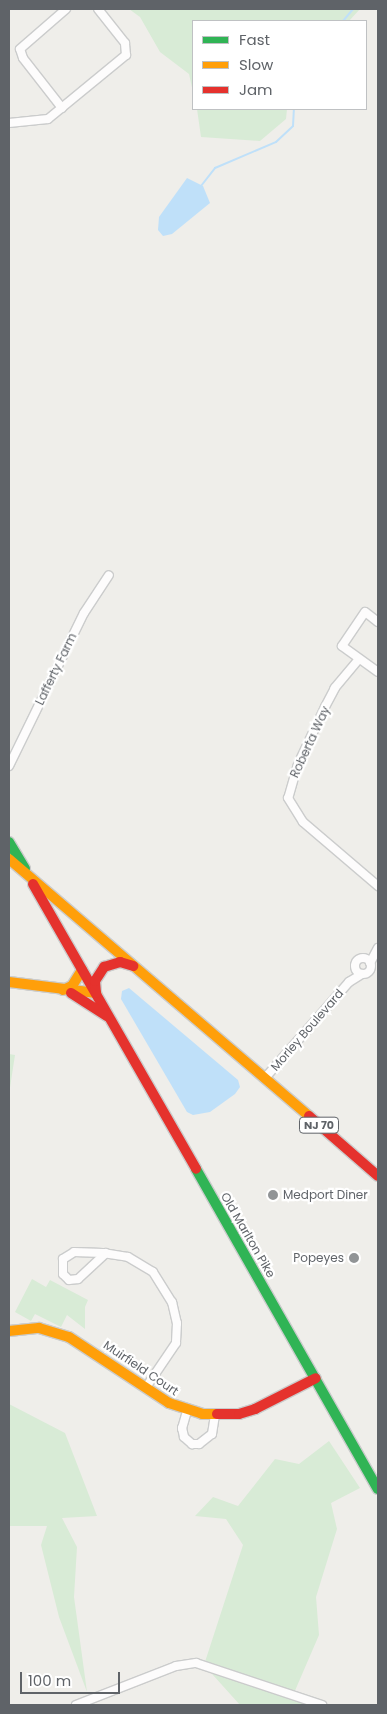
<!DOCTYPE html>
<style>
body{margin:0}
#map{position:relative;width:387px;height:1714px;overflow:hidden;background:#efeeea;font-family:Poppins,sans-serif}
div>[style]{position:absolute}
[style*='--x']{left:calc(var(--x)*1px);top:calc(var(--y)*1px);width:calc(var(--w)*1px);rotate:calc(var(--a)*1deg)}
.green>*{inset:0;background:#d8ebd6}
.water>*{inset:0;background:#bfe0f9}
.stream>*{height:2px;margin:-1px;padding:0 1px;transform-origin:1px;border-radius:1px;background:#bfe0f9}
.roads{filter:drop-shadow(1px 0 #cbcccc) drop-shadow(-1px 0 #cbcccc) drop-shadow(0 1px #cbcccc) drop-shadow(0 -1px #cbcccc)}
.street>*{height:8px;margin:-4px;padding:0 4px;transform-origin:4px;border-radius:4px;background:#fdfcfc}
.street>.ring{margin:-4px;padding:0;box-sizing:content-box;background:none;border:8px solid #fdfcfc;border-radius:50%}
.fast>*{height:10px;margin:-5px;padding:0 5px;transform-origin:5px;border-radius:5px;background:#30b455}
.slow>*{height:10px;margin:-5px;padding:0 5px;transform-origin:5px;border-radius:5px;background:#ff9f0a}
.jam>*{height:10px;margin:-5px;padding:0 5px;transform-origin:5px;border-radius:5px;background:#e5322d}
.dots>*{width:14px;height:14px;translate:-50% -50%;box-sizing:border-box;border:2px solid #fff;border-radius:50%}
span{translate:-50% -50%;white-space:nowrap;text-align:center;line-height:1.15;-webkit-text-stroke:4.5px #fff;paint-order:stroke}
.shield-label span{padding:1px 4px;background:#fff;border:1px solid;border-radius:4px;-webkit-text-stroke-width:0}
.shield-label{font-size:11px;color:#5f6368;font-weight:700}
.street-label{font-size:12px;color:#5f6368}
.poi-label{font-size:12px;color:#5f6368}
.left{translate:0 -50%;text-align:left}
.right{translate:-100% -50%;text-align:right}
.frame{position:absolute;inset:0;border:10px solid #5f6368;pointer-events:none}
.legend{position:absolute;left:192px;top:20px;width:175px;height:90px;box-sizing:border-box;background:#fff;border:1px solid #bfc1c3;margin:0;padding:6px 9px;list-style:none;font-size:15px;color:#5f6368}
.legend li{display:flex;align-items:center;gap:10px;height:25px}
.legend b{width:25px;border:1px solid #bfc1c3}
.scale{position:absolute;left:20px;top:1672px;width:100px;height:22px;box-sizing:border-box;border:2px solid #5f6368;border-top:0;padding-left:6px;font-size:15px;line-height:18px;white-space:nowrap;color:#5f6368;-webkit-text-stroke:4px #fff;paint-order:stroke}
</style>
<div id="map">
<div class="green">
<i style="clip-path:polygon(129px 9px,360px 9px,349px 21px,193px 21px,193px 92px,189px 74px,160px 52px,140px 17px)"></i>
<i style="clip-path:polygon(197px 109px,287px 109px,286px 119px,260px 141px,201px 137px)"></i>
<i style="clip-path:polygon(9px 1054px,15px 1055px,9px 1094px)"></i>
<i style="clip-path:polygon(32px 1279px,46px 1287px,50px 1280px,88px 1300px,85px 1307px,85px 1329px,67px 1315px,61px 1327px,35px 1314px,31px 1321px,15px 1312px)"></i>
<i style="clip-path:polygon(9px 1404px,65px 1433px,97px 1516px,62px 1518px,77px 1547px,74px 1597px,87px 1692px,59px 1617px,41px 1545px,47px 1526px,9px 1526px)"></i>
<i style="clip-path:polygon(329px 1441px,360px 1488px,331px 1503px,337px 1529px,316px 1597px,319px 1635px,294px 1693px,322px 1705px,240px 1705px,204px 1665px,243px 1545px,226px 1519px,195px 1516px,213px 1497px,238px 1506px,275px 1459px,299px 1464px)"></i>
</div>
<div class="water">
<i style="clip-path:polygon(187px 178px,203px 186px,210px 203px,172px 234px,163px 236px,158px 230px,159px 217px)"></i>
<i style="clip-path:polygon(129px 988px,238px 1080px,240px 1087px,235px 1094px,210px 1112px,193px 1115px,187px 1112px,121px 999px,122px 991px)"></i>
</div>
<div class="stream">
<i style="--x:343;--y:21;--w:16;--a:-50"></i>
<i style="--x:201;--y:186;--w:23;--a:-52"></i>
<i style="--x:215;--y:168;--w:66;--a:-23.1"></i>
<i style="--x:276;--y:142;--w:23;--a:-43"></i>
<i style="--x:293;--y:126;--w:17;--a:-87"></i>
</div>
<div class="roads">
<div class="street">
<i style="--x:62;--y:108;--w:63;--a:-128"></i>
<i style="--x:23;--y:58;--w:9;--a:-108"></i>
<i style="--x:20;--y:49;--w:61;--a:-41"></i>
<i style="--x:9;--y:123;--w:39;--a:-6"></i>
<i style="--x:48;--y:119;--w:101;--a:-39.4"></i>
<i style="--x:126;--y:55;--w:12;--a:-95"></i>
<i style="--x:125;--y:43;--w:43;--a:-128.5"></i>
<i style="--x:378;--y:622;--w:16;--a:-142"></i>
<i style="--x:365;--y:612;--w:41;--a:124.1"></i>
<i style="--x:342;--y:646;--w:44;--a:35.8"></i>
<i style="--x:359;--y:659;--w:38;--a:130"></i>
<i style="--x:335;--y:688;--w:21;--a:118"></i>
<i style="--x:325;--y:707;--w:63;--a:115.3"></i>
<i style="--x:298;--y:764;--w:35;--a:106"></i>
<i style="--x:288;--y:798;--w:28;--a:58"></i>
<i style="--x:303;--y:822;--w:99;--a:40.5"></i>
<i style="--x:9;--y:766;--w:170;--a:-63.9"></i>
<i style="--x:84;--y:613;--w:45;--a:-56.7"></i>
<i class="ring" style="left:355px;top:958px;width:8px;height:8px"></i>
<i style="--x:370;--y:963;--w:17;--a:-62"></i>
<i style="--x:265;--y:1078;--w:128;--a:-48.8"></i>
<i style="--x:349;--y:982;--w:15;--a:-32"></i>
<i style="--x:106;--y:1253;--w:38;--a:137"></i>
<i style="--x:78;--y:1279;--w:9;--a:174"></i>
<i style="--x:69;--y:1280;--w:8;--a:-135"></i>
<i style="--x:63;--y:1274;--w:15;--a:-90"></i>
<i style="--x:63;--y:1259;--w:13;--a:-32"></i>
<i style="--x:74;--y:1252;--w:29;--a:2"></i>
<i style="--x:103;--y:1253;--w:25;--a:9"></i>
<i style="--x:128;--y:1257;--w:29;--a:31"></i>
<i style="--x:153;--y:1272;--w:36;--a:58"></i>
<i style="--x:172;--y:1302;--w:22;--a:77"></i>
<i style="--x:177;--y:1323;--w:20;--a:93"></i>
<i style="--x:176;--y:1343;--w:52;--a:124"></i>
<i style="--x:187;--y:1411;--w:18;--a:106"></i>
<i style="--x:182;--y:1428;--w:9;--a:77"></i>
<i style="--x:184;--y:1437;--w:11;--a:41"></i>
<i style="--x:192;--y:1444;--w:7;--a:0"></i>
<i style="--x:199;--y:1444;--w:16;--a:-38"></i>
<i style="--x:212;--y:1434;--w:19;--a:-81"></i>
<i style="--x:76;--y:1705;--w:107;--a:-21.3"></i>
<i style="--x:176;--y:1666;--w:20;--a:-9"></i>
<i style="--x:196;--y:1663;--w:133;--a:18.4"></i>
</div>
<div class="fast">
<i style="--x:9;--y:842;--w:31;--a:59"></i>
<i style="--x:196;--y:1169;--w:368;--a:60.4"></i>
</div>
<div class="slow">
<i style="--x:9;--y:859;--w:395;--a:40.6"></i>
<i style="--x:9;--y:982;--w:88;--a:7.2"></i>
<i style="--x:63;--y:990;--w:10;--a:-24"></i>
<i style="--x:72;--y:986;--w:19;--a:-58"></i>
<i style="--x:9;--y:1331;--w:30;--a:-6"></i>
<i style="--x:39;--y:1328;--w:31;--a:17"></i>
<i style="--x:69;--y:1337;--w:120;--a:33.4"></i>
<i style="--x:169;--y:1403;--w:35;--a:18"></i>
<i style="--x:202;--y:1414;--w:15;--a:0"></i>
</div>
<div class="jam">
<i style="--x:33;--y:884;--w:328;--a:60.2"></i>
<i style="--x:71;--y:993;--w:43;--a:32.6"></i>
<i style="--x:96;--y:993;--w:12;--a:-95"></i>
<i style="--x:95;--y:981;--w:17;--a:-57"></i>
<i style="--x:104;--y:967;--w:17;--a:-17"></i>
<i style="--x:120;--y:962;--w:14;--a:17"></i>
<i style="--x:309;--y:1116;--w:91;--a:41"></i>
<i style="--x:217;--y:1414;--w:22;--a:0"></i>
<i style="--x:239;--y:1414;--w:17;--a:-17"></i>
<i style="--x:255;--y:1409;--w:68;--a:-26.9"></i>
</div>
</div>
<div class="dots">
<i style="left:273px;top:1195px;background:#919496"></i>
<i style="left:354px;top:1258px;background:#919496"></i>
</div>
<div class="shield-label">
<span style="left:319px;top:1125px">NJ 70</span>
</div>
<div class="street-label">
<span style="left:56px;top:669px;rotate:-64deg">Lafferty Farm</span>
<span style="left:310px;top:742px;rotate:-65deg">Roberta Way</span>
<span style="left:307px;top:1030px;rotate:-49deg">Morley Boulevard</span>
<span style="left:248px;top:1235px;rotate:60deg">Old Marlton Pike</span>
<span style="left:141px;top:1368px;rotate:34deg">Muirfield Court</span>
</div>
<div class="poi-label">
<span class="left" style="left:283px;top:1195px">Medport Diner</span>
<span class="right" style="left:344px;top:1258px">Popeyes</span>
</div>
<div class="frame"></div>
<ul class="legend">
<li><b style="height:6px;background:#30b455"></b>Fast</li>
<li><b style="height:6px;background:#ff9f0a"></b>Slow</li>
<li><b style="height:6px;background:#e5322d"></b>Jam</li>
</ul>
<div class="scale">100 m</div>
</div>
